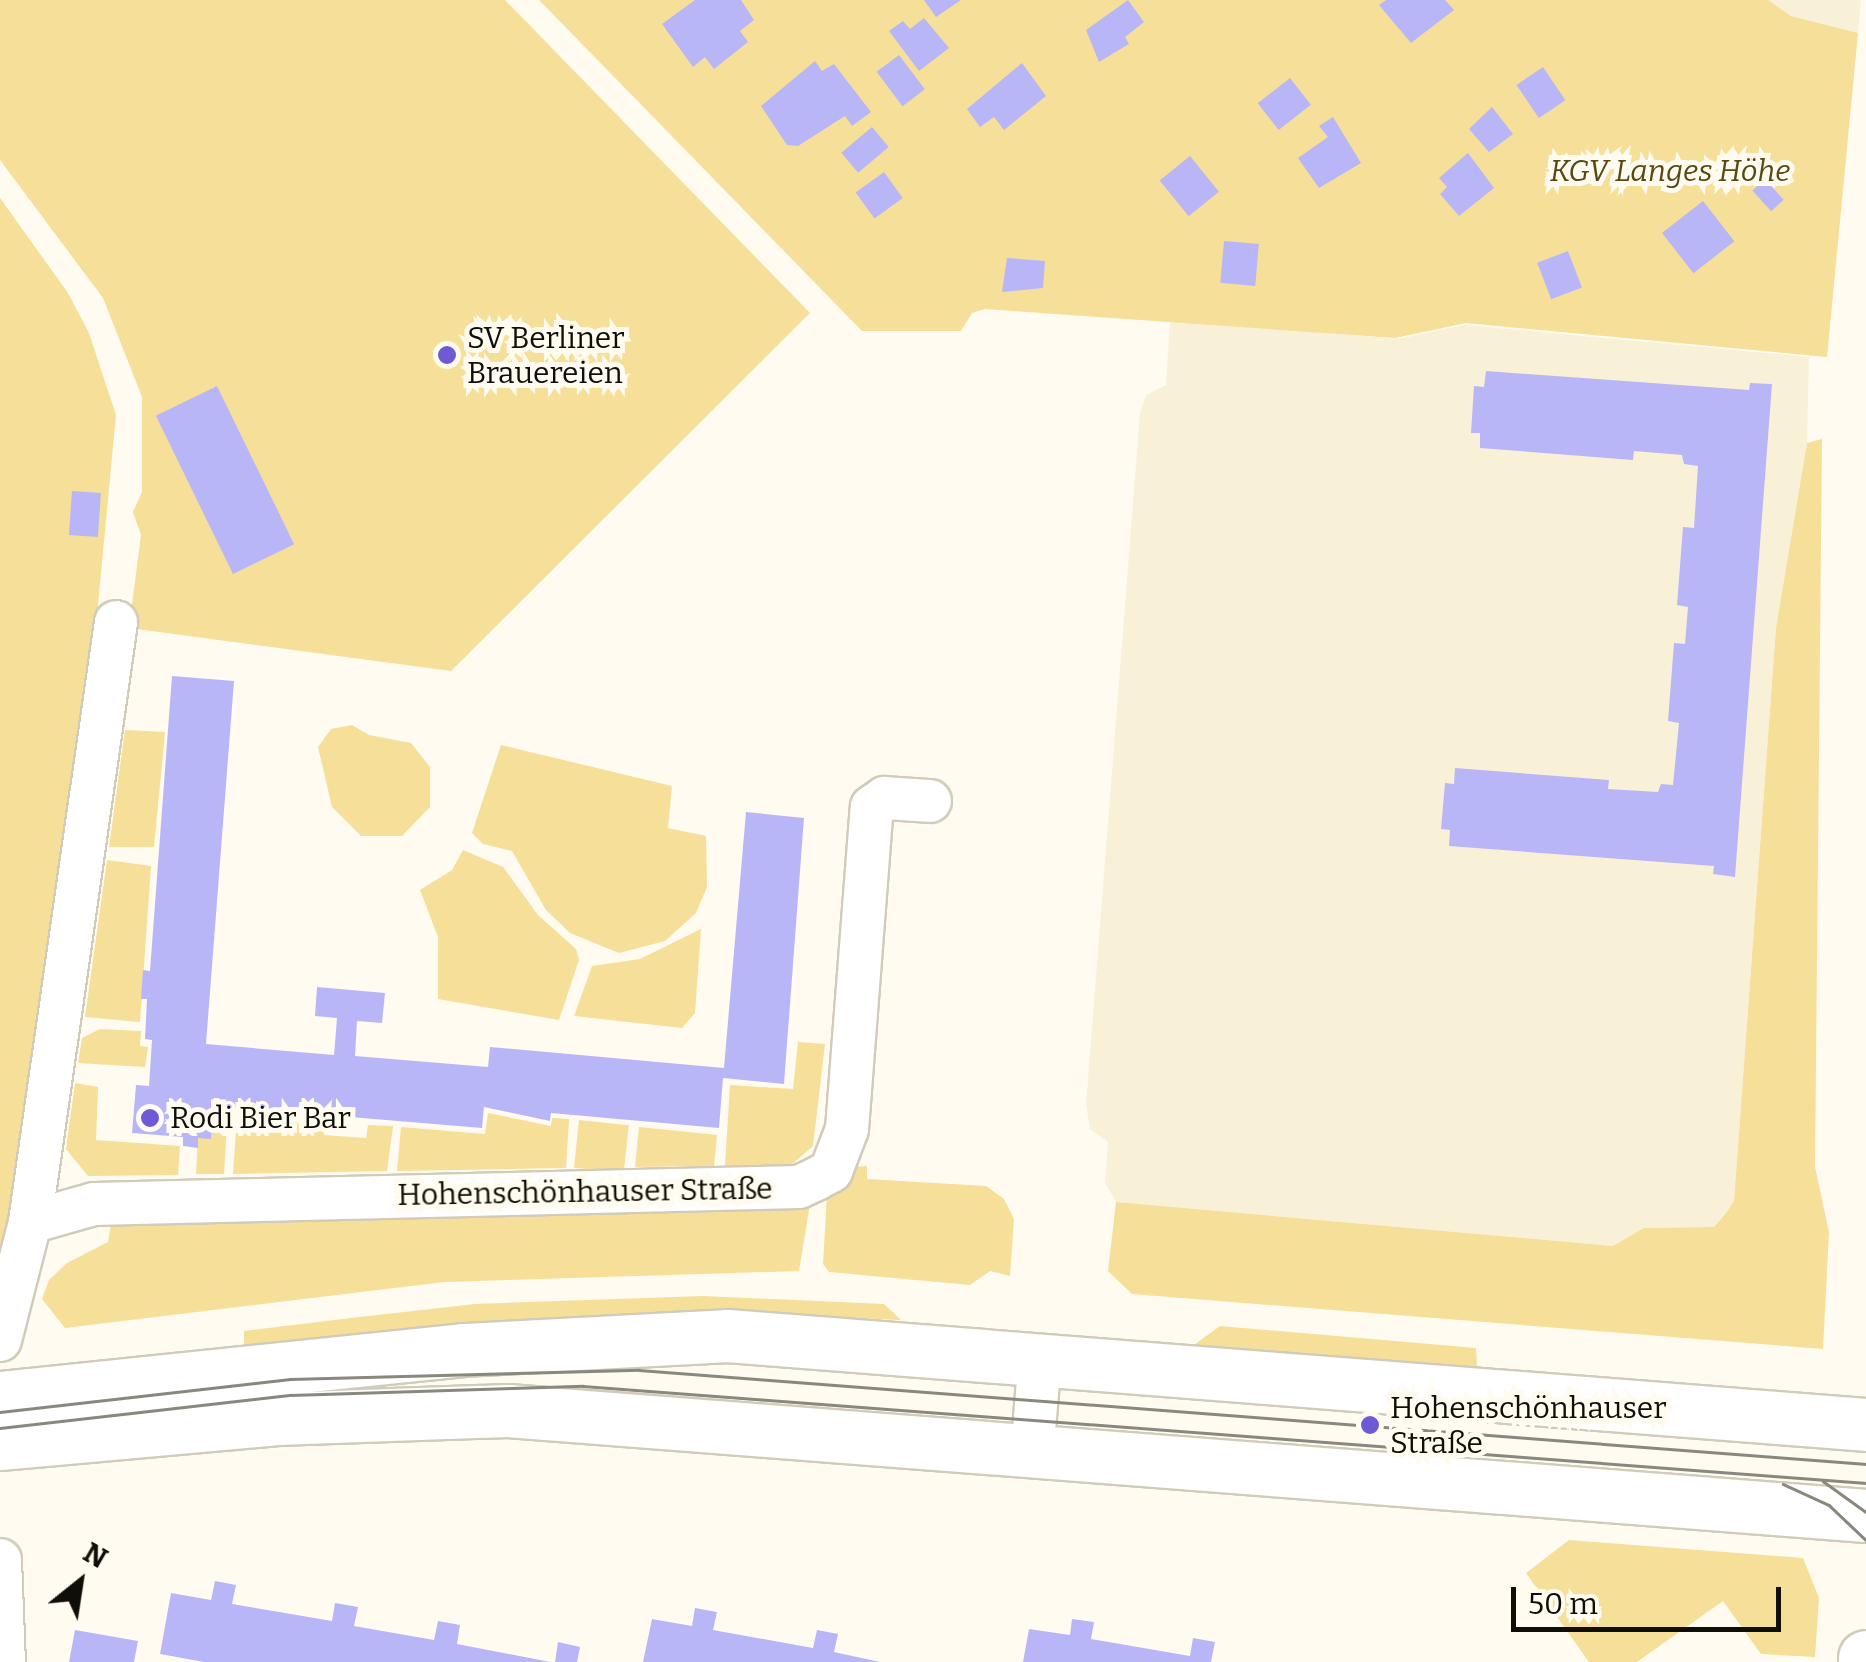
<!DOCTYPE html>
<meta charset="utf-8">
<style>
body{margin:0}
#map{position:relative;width:1866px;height:1662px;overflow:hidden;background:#fffbf0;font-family:Bitter,serif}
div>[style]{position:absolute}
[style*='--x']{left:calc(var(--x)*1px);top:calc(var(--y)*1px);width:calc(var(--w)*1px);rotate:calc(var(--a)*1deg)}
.built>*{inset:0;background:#f9f1d7}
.green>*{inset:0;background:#f5df99;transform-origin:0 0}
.building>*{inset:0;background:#b9b6f8;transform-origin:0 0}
.roads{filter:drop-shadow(2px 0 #d1cbb9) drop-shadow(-2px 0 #d1cbb9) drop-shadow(0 2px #d1cbb9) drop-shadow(0 -2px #d1cbb9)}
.minor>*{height:42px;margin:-21px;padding:0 21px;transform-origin:21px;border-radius:21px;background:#fff}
.tertiary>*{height:52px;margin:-26px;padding:0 26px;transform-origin:26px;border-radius:26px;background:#fff}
.secondary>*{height:55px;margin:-27.5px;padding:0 27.5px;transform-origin:27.5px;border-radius:27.5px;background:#fff}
.tram>*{height:2.5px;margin:-1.25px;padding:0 1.25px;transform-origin:1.25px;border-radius:1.25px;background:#8a877e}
.dots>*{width:28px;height:28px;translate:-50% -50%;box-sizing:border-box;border:5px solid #fffbf0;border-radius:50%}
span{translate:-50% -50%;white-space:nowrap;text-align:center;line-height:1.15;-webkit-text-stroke:10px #fffbf0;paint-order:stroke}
.park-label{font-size:30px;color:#584811;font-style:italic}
.poi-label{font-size:30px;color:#100e08}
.left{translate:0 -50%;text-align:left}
.street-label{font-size:30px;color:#100e08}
.north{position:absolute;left:30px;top:1532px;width:100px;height:100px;-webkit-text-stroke:8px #fffbf0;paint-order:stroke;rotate:30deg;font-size:28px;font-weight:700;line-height:40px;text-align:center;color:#100e08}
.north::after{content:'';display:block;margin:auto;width:35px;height:45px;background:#100e08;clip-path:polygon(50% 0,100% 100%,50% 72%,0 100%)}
.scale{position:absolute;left:1511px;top:1587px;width:270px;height:45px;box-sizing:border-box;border:5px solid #100e08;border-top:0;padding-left:12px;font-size:30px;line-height:35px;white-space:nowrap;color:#100e08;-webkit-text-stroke:8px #fffbf0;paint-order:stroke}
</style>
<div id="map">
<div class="built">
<i style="clip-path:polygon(1768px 0,1861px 0,1858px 33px,1791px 16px)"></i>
<i style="clip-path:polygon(1170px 320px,1398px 339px,1465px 325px,1809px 357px,1807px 443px,1776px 628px,1734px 1201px,1714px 1227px,1645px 1228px,1613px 1246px,1116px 1202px,1105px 1183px,1108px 1142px,1090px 1129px,1086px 1104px,1140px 413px,1146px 395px,1166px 385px)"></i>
</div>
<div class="green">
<i style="clip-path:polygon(0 0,505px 0,810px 313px,451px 671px,129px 628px,141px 535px,133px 512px,142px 492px,142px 397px,103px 298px,0 160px)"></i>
<i style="clip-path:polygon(539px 0,1768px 0,1791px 16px,1858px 33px,1827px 357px,1466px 323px,1395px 338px,985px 309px,972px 313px,961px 331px,862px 331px)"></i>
<i style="clip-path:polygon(0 198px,68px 293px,89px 333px,116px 415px,93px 657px,0 1292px)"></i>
<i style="clip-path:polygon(1822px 439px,1815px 1167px,1829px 1232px,1823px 1349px,1132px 1294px,1108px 1271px,1116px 1202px,1613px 1246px,1644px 1228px,1714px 1227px,1725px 1214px,1734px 1201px,1776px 628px,1807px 443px)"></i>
<i style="clip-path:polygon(352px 725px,369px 735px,411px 743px,430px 767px,430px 807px,402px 836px,361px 836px,332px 807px,318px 747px,331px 729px)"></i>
<i style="clip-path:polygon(125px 730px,165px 732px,154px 847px,109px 847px)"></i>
<i style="clip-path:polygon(501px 745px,672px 786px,668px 828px,706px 836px,707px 887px,696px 913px,665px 941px,619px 953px,570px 933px,546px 910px,512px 851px,483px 844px,472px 833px)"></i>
<i style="clip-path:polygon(463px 850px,503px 867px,538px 915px,576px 949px,579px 960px,559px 1020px,438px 999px,438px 937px,420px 890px,452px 870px)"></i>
<i style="clip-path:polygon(107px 860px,151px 866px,140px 1022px,85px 1017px)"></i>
<i style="clip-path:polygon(701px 929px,695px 1013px,682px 1028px,574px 1016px,592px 966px,640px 959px)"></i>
<i style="clip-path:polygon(100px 1029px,141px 1031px,140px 1046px,148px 1047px,145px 1067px,78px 1063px,82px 1038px)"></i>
<i style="clip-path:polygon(798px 1042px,825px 1044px,813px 1146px,791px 1165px,725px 1166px,730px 1085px,793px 1089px)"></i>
<i style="clip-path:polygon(75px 1083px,98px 1087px,96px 1140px,180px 1146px,178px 1175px,88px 1176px,66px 1149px)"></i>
<i style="clip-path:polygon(214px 1106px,228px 1108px,224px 1174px,196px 1174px,198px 1138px,211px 1138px)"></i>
<i style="clip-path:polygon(488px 1113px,551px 1126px,552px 1118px,569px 1119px,566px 1168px,397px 1171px,401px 1127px,485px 1134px)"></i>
<i style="clip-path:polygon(237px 1117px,324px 1122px,324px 1135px,366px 1138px,368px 1125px,393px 1126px,387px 1171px,233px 1174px)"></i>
<i style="left:579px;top:1120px;width:50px;height:48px;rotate:6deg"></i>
<i style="clip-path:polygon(639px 1127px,717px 1135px,714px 1166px,635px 1167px)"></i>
<i style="clip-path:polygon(867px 1166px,867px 1179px,986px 1186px,1004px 1199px,1014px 1219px,1010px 1276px,990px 1271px,970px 1285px,829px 1272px,823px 1264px,827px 1194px,848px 1167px)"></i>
<i style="clip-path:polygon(810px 1204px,799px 1271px,444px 1282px,65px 1328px,42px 1299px,49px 1280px,67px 1263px,108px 1242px,112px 1218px)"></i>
<i style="clip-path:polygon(703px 1296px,884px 1304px,901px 1320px,741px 1313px,559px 1318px,244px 1348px,244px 1331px,351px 1318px,475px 1304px)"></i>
<i style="clip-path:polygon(1220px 1326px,1476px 1348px,1477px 1367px,1194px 1345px)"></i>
<i style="clip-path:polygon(1569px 1540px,1803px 1558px,1819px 1598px,1815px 1657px,1761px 1654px,1723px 1601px,1637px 1662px,1589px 1662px,1526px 1573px)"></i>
</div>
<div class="building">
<i style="clip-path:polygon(695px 0,741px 0,754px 20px,740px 31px,748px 42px,714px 69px,705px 57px,693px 67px,662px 24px)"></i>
<i style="clip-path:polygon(924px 0,961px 0,936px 17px)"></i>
<i style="clip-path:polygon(1128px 0,1144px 22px,1125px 37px,1129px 44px,1099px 62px,1086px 30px)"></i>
<i style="clip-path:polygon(1386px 0,1445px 0,1454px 10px,1411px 43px,1379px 5px)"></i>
<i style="clip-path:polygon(924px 18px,949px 48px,919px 71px,889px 31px,903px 21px,910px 29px)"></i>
<i style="left:899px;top:55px;width:43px;height:28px;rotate:53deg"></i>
<i style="clip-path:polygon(815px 61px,822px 71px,834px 64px,871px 112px,852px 126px,845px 116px,798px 146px,787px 145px,761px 106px)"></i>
<i style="clip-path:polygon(1022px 63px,1046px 96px,1004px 130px,994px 117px,980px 127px,967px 109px)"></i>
<i style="left:1543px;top:67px;width:40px;height:32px;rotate:56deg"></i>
<i style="left:1290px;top:78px;width:34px;height:41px;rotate:52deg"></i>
<i style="clip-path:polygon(1492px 107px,1513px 134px,1489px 152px,1469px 129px)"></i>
<i style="clip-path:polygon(1333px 117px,1361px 163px,1319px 188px,1298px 158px,1328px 137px,1319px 126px)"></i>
<i style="left:872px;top:127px;width:26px;height:40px;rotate:50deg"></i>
<i style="clip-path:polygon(1468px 153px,1494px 188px,1459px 216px,1440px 194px,1447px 187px,1439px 178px)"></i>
<i style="left:1190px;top:156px;width:46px;height:39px;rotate:51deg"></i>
<i style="left:884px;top:172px;width:32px;height:35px;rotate:54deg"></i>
<i style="left:1765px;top:179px;width:28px;height:17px;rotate:48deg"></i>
<i style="left:1703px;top:201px;width:51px;height:52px;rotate:52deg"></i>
<i style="left:1224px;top:241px;width:35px;height:42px;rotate:5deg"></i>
<i style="left:1568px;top:251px;width:39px;height:33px;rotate:69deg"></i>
<i style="clip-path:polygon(1007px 258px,1045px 261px,1043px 288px,1002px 292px)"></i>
<i style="clip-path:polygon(1486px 371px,1749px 390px,1750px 383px,1772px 384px,1735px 877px,1713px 874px,1714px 866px,1449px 846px,1450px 830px,1441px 829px,1445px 783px,1454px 784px,1455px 768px,1609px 780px,1608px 789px,1658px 792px,1661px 784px,1673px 785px,1679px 723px,1668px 721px,1674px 643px,1685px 644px,1688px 607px,1677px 605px,1683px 527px,1694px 528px,1698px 466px,1684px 464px,1682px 455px,1634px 451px,1633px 460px,1480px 448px,1480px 433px,1471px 433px,1474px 386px,1484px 387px)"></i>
<i style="left:217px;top:386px;width:176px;height:68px;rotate:64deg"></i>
<i style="left:72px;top:491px;width:29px;height:44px;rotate:4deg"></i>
<i style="clip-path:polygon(172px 676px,234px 681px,206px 1044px,334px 1055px,337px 1018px,315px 1016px,317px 987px,385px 993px,382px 1023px,357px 1021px,355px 1056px,488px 1067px,490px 1047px,724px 1068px,746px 812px,804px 818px,784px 1084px,723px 1078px,719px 1128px,551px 1113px,550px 1121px,484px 1107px,482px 1128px,350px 1117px,349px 1130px,328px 1128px,329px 1116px,214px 1106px,211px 1139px,198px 1138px,198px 1148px,183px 1146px,183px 1137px,132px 1133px,136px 1085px,149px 1086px,152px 1040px,145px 1039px,147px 999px,141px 999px,143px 970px,150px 971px)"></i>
<i style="clip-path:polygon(215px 1581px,236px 1585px,232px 1604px,332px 1621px,335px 1603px,358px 1607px,354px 1626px,434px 1640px,438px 1621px,460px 1625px,457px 1644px,550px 1662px,204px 1662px,160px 1654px,171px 1593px,211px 1600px)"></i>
<i style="clip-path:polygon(695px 1608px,717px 1612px,713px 1630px,813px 1648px,817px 1630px,838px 1634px,834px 1652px,880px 1662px,643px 1662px,652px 1619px,692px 1626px)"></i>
<i style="clip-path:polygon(1072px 1619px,1094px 1622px,1091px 1639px,1190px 1656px,1193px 1638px,1215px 1642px,1211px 1662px,1023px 1662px,1029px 1629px,1070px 1635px)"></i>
<i style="clip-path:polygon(75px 1630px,138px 1641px,134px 1662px,69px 1662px)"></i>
<i style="clip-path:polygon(558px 1642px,580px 1647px,577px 1662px,555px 1662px)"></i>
</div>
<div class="roads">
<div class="minor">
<i style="--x:30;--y:1222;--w:66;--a:-15.7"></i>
<i style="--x:94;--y:1204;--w:705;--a:-1.38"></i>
<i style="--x:799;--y:1187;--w:19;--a:-25"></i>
<i style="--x:816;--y:1179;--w:17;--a:-28"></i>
<i style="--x:831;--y:1171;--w:45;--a:-69.1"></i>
<i style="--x:847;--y:1129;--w:323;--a:-85.6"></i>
<i style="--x:872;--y:807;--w:16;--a:-35"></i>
<i style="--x:885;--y:798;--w:45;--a:3.8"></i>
<i style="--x:0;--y:1340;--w:122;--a:-75.7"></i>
<i style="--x:30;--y:1222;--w:606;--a:-81.84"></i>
<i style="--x:1032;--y:1454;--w:97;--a:-85.3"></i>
<i style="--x:0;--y:1560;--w:102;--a:87.8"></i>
</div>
<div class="tertiary">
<i style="--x:0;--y:1398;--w:466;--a:-5.9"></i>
<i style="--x:464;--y:1350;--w:264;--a:-3"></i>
<i style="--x:728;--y:1336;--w:1141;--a:4.47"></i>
<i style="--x:0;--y:1444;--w:279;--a:-5.1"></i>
<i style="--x:278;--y:1419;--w:230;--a:-2"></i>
<i style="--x:508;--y:1411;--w:1362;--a:4.42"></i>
</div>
<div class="secondary">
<i style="--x:1866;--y:1662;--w:4;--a:-90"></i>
</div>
</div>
<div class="tram">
<i style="--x:0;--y:1412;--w:292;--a:-6.5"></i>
<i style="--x:290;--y:1379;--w:349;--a:-1.5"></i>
<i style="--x:639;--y:1370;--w:1231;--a:4.38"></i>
<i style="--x:0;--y:1428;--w:293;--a:-6.5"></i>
<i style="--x:291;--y:1395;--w:292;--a:-1.8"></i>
<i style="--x:583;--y:1386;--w:1287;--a:4.32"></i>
<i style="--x:1823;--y:1481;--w:53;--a:35.8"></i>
<i style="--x:1783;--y:1484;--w:51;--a:24.5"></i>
<i style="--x:1829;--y:1505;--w:51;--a:43.4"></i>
</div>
<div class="dots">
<i style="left:447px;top:355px;background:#6e5ad4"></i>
<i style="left:150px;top:1118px;background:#6e5ad4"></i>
<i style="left:1370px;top:1425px;background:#6e5ad4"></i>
</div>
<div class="park-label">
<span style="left:1670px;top:171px">KGV Langes Höhe</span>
</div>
<div class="poi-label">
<span class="left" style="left:467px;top:355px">SV Berliner<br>Brauereien</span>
<span class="left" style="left:170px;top:1118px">Rodi Bier Bar</span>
<span class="left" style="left:1390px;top:1425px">Hohenschönhauser<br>Straße</span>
</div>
<div class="street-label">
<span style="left:585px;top:1192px;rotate:-1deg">Hohenschönhauser Straße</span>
</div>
<div class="north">N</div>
<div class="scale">50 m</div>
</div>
